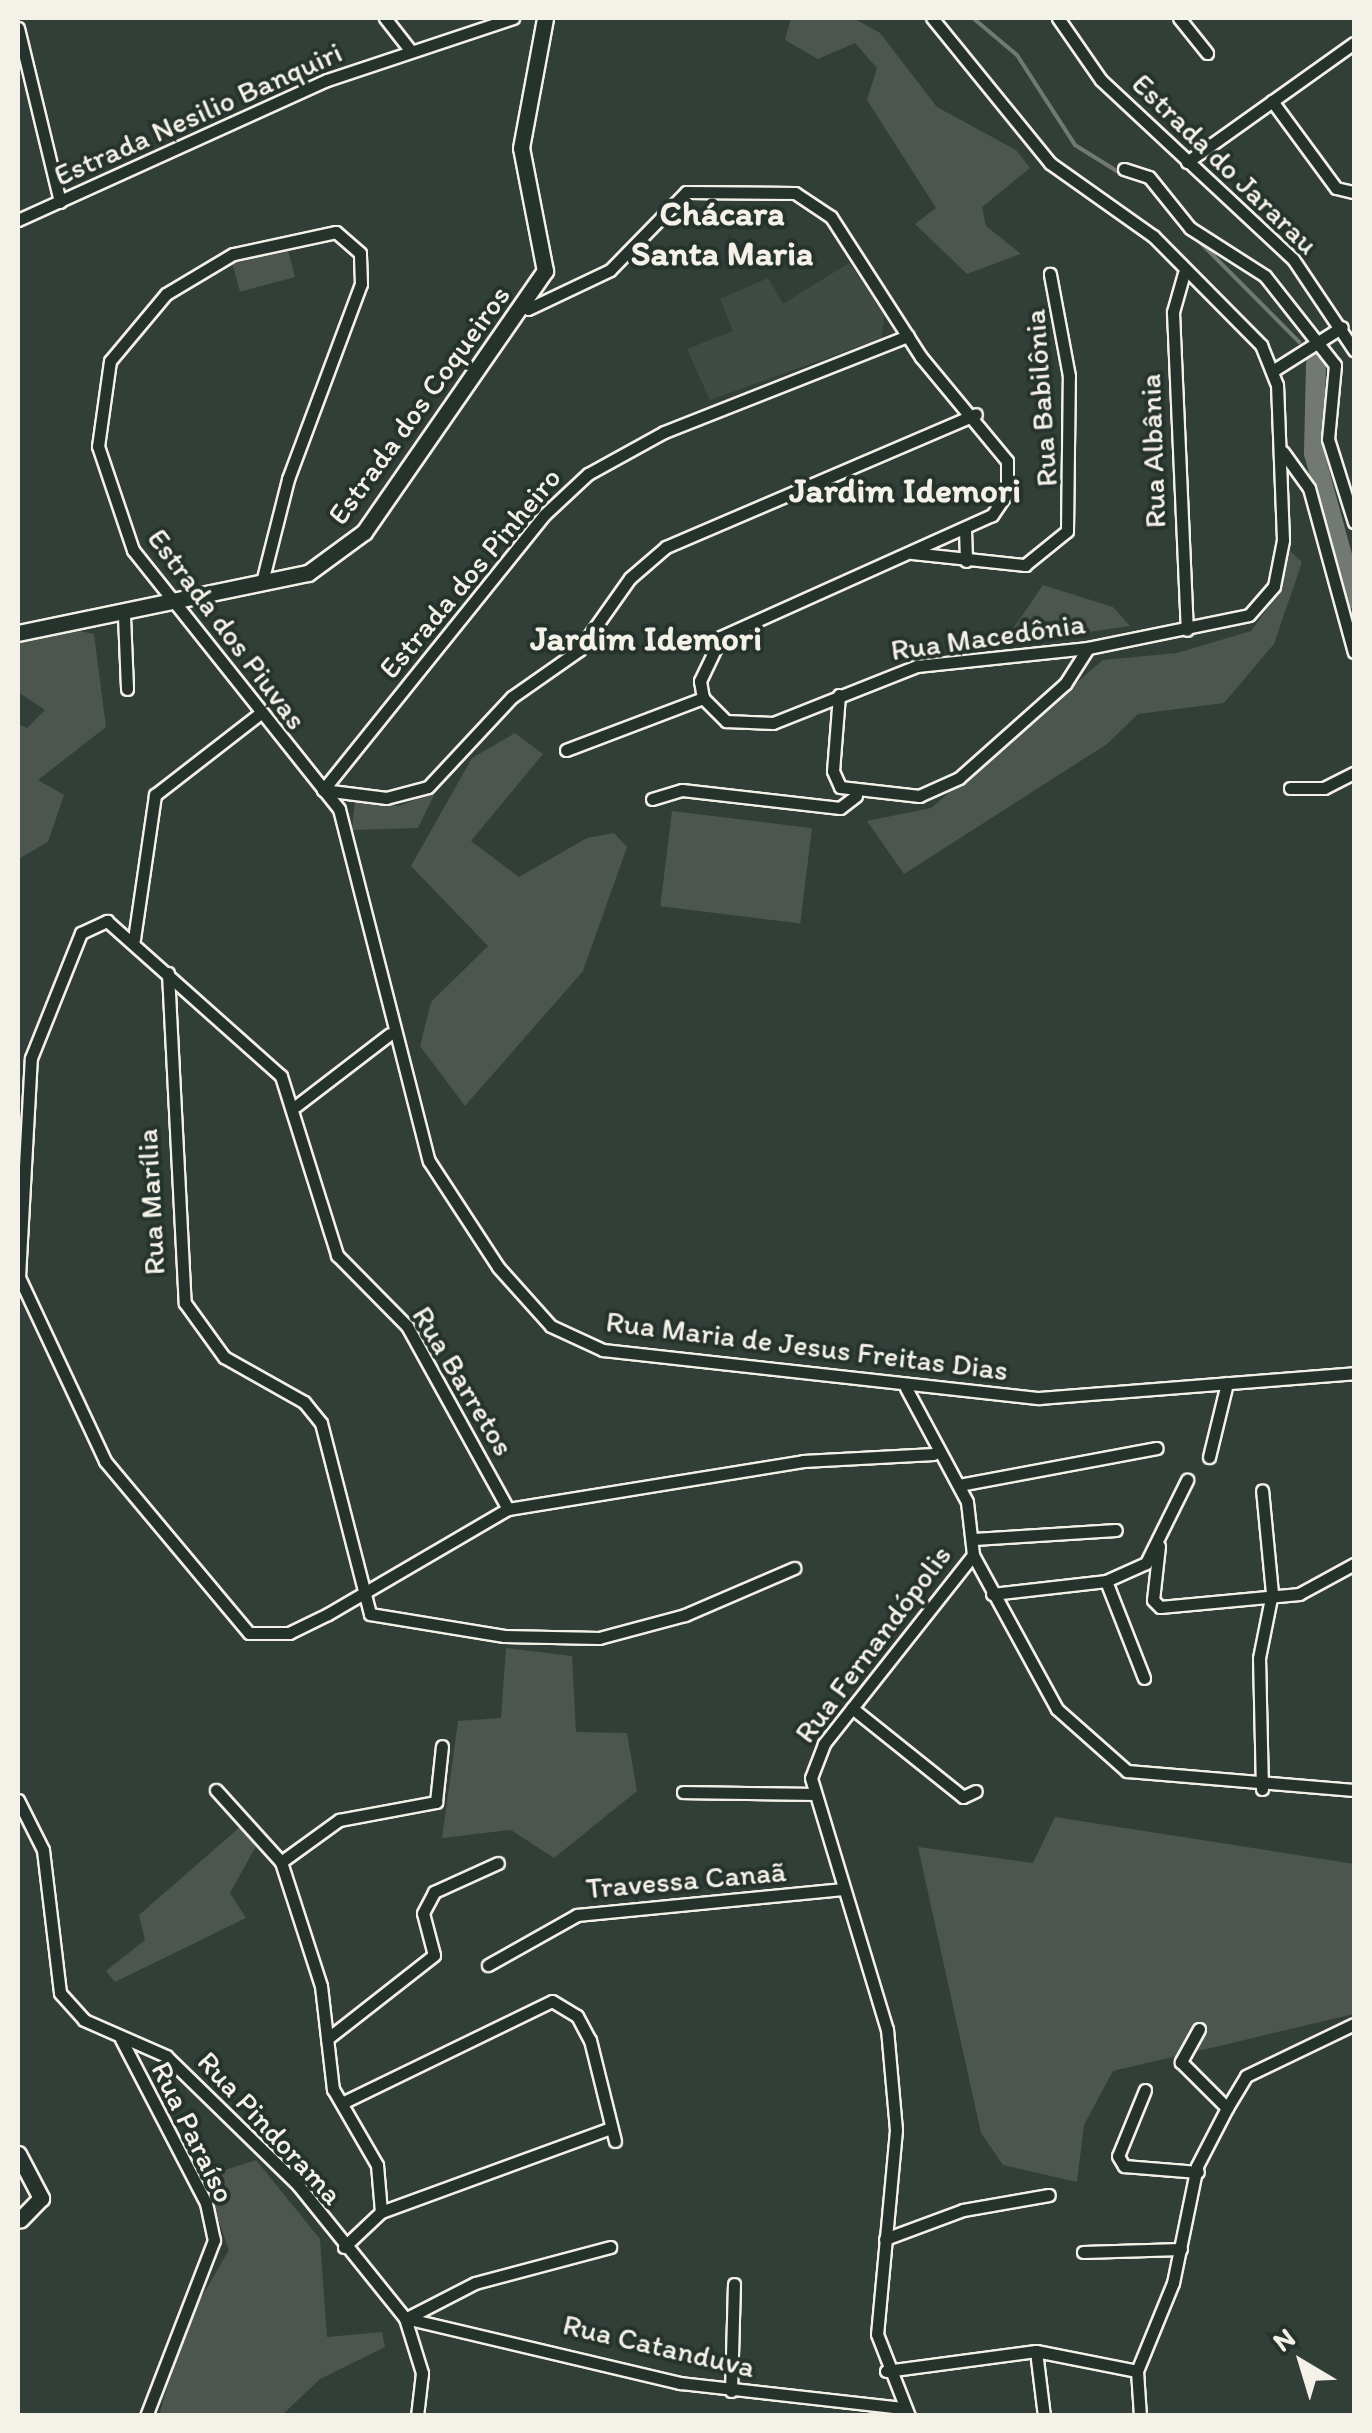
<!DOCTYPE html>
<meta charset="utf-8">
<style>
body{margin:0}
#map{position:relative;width:1372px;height:2433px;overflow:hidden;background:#323e38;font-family:Itim,sans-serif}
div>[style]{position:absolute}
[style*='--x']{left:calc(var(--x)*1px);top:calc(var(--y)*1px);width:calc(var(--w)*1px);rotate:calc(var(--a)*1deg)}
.built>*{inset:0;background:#404b44}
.green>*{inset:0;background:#4c564f;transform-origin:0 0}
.stream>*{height:4px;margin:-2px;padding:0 2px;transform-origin:2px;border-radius:2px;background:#727972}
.river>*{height:20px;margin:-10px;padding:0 10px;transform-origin:10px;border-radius:10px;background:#727972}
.roads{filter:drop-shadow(2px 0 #f4f1e8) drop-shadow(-2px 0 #f4f1e8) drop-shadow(0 2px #f4f1e8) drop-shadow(0 -2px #f4f1e8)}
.minor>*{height:11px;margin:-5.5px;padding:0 5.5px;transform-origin:5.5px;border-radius:5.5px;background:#26332d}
.tertiary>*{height:15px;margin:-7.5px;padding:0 7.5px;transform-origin:7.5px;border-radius:7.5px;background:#26332d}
span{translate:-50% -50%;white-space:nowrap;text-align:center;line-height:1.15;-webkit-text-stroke:8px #26332d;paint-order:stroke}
.street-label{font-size:30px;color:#f4f1e8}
.quarter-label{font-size:35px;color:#f4f1e8;font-weight:700}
.frame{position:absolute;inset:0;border:20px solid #f4f1e8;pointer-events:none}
.north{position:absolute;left:1252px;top:2313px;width:100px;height:100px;-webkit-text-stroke:8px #26332d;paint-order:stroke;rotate:322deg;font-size:28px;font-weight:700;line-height:40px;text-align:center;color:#f4f1e8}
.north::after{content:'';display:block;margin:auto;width:35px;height:45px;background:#f4f1e8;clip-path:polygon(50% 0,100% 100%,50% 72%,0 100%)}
</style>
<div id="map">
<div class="built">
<i style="clip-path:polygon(849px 263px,884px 315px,882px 338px,710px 400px,687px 349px,733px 331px,720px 299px,768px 278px,783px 304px)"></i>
</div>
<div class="green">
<i style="clip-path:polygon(791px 18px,853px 18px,880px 33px,937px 107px,1016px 150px,1030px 168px,982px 207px,986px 226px,1021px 254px,967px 274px,915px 224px,936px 208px,867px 100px,877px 68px,855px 43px,818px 59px,785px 40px)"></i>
<i style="left:287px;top:247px;width:31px;height:57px;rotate:75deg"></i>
<i style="clip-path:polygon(1290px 551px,1302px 562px,1274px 644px,1224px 703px,1138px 714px,1107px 744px,904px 874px,867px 821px,931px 808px,1103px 660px,1177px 653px,1251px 631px,1277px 595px)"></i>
<i style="clip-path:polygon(1043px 585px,1113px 607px,1130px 626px,1003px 644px)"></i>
<i style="clip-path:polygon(70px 629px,94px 634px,106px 727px,38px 780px,64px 795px,48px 842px,18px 859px,18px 724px,27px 728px,45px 710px,18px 692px,18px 639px)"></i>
<i style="clip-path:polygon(515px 733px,543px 754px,471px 841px,519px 877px,587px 838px,614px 833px,627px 847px,583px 971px,465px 1106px,420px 1046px,431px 1002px,488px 946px,411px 866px,472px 758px)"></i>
<i style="clip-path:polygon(436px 791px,418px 828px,352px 830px,355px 800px,399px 806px)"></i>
<i style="left:672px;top:811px;width:141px;height:96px;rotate:7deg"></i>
<i style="clip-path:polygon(506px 1648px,572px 1656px,576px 1732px,627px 1733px,637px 1791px,554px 1858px,511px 1830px,442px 1838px,458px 1721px,501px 1718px)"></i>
<i style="clip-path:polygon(1055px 1817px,1354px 1864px,1354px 2014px,1113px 2071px,1084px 2125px,1077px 2182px,1003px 2165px,981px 2133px,918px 1847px,1033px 1863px)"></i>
<i style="clip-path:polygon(240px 1827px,256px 1846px,230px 1893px,246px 1918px,115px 1982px,106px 1971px,145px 1940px,139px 1915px)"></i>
<i style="clip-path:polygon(256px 2160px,320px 2239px,327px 2337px,382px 2332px,385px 2347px,320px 2379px,282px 2415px,159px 2416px,183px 2329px,229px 2250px,203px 2177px)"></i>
</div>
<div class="stream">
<i style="--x:973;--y:18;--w:57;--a:40.1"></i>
<i style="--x:1017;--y:55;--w:107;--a:57.2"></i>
<i style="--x:1075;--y:145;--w:53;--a:31.9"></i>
<i style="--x:1171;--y:213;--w:182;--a:45.2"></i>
</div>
<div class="river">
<i style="--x:1316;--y:364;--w:89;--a:91.3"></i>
<i style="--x:1314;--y:453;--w:151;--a:74.7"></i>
</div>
<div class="roads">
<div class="minor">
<i style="--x:385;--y:18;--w:41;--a:52"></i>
<i style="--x:1058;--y:18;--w:75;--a:55.3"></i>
<i style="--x:1101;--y:80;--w:262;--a:43"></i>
<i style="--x:1293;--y:259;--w:110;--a:56.2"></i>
<i style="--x:1179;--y:18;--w:45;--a:51.3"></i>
<i style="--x:18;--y:28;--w:179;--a:76.4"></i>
<i style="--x:1272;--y:101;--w:108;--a:53.7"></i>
<i style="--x:1336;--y:188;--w:18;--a:13"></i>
<i style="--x:1187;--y:162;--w:205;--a:-35.5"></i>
<i style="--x:1124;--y:169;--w:26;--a:18"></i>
<i style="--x:1149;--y:177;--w:65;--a:51.2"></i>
<i style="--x:1190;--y:228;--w:89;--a:32.6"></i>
<i style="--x:1265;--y:276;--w:113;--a:51.8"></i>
<i style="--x:1335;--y:365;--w:74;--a:95.4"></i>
<i style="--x:1328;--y:439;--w:87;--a:72.6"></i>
<i style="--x:18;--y:220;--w:339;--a:-24.4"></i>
<i style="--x:327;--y:80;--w:196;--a:-18.4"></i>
<i style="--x:1184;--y:273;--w:41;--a:105.8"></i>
<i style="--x:1173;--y:312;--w:318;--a:87.5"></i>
<i style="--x:528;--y:309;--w:91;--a:-25.4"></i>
<i style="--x:610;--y:270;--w:109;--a:-45.7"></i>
<i style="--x:686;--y:192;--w:109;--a:0.5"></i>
<i style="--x:795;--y:193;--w:43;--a:33.7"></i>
<i style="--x:831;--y:217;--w:166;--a:57.3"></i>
<i style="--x:921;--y:357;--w:135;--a:50.4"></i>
<i style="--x:1007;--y:461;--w:32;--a:90"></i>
<i style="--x:1007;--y:493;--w:27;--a:124"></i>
<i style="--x:992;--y:515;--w:297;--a:155.8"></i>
<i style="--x:721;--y:637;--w:49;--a:115.5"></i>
<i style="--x:700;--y:681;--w:17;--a:80"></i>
<i style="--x:703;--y:698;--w:33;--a:45"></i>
<i style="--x:726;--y:721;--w:47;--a:2.4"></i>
<i style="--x:773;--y:723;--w:155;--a:-21.6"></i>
<i style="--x:917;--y:666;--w:172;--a:-6"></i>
<i style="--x:1088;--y:648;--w:164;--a:-11.6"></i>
<i style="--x:1249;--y:615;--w:38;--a:-49"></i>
<i style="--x:1274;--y:586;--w:47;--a:-78.9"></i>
<i style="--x:1283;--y:540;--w:155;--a:-92.2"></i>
<i style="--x:1277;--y:385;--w:43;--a:-111.8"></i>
<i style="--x:1261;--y:345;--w:153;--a:-134.7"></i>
<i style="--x:1153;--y:236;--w:126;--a:-144.7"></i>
<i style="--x:1050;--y:163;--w:187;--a:-129.1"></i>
<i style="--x:1274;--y:370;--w:80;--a:-32.3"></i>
<i style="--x:1283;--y:452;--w:44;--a:54.2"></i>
<i style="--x:1309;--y:488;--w:170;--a:74.7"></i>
<i style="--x:965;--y:530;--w:31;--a:88"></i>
<i style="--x:912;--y:553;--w:114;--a:6.1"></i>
<i style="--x:1025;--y:565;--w:54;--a:-39"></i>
<i style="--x:1067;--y:531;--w:155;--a:-89.3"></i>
<i style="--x:1069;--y:376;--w:104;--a:-100.6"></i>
<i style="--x:262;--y:582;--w:106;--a:-75.8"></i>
<i style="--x:288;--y:479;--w:208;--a:-69.5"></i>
<i style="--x:361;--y:284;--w:31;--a:-92"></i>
<i style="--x:360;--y:253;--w:32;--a:-139"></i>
<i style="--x:336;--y:232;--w:105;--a:167.9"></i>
<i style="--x:233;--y:254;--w:78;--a:149.2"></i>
<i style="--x:166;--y:294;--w:87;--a:129.9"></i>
<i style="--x:110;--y:361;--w:86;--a:98"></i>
<i style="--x:98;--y:446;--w:110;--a:71.4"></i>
<i style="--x:133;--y:550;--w:331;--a:51.5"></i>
<i style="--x:339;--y:809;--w:363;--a:75.7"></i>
<i style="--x:429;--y:1161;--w:126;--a:56.9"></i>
<i style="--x:498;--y:1267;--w:79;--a:48.1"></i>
<i style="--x:551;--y:1326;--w:57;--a:24.8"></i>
<i style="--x:603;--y:1350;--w:439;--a:6.3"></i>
<i style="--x:1039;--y:1398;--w:316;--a:-4.5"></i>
<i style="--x:124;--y:616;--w:73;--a:87.6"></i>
<i style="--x:839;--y:695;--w:76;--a:94.5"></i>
<i style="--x:833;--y:771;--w:17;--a:66"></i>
<i style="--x:840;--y:787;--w:80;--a:6.5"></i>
<i style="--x:919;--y:796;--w:44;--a:-24.2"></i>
<i style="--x:959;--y:778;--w:142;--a:-41.6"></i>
<i style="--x:1065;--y:684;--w:43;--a:-57.4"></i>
<i style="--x:566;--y:750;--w:147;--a:-20.8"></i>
<i style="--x:1290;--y:788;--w:34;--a:0"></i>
<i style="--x:1324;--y:788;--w:34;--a:-27"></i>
<i style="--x:323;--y:790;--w:64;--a:7.2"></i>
<i style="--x:386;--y:798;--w:43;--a:-14.7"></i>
<i style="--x:428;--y:787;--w:123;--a:-47"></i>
<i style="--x:512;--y:697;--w:82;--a:-35"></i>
<i style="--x:579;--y:650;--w:88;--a:-54.7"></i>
<i style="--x:630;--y:578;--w:48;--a:-40.7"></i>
<i style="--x:666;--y:547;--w:337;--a:-23.2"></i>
<i style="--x:323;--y:790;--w:353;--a:-51.2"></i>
<i style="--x:544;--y:515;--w:60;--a:-43"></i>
<i style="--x:588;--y:474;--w:87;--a:-28.9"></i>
<i style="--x:664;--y:432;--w:262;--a:-21.5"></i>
<i style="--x:652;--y:799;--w:31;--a:-17"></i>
<i style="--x:682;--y:790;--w:159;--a:6.5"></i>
<i style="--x:840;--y:808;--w:20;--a:-37"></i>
<i style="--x:134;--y:939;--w:146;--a:-81.7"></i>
<i style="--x:155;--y:795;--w:130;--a:-37.8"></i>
<i style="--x:168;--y:973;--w:330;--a:87.1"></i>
<i style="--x:185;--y:1303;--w:67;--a:54.2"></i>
<i style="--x:224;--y:1357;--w:92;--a:29.4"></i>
<i style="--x:304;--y:1402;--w:27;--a:51"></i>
<i style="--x:321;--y:1423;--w:197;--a:75.6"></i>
<i style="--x:370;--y:1614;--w:136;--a:9.3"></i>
<i style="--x:504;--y:1636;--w:95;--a:1.2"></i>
<i style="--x:599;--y:1638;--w:89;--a:-15"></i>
<i style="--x:685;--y:1615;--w:119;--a:-23.3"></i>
<i style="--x:296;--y:1106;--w:118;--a:-37.5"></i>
<i style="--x:18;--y:1275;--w:205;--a:64.9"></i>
<i style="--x:105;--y:1461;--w:224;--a:50.1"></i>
<i style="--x:249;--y:1633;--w:40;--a:0"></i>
<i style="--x:289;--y:1633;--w:43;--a:-26"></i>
<i style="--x:328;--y:1614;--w:208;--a:-30.3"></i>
<i style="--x:508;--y:1509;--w:299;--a:-9.2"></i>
<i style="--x:803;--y:1461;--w:131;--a:-3.1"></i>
<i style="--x:19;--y:1277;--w:219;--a:-86.9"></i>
<i style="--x:31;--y:1058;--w:135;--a:-68.2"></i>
<i style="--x:81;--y:933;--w:29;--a:-25"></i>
<i style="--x:107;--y:921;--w:233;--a:41.7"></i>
<i style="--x:281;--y:1076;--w:188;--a:72.6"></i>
<i style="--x:337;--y:1255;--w:100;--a:45.4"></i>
<i style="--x:407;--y:1326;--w:209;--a:61.1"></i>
<i style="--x:906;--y:1388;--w:129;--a:61.8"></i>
<i style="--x:967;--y:1502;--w:53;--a:83.5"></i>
<i style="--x:973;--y:1555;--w:241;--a:128.3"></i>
<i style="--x:824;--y:1744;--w:36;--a:111"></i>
<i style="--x:811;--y:1778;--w:262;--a:73.2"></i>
<i style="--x:887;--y:2029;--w:101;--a:84.9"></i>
<i style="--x:896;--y:2130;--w:205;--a:95.3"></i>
<i style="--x:877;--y:2334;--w:88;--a:68.7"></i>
<i style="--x:1209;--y:1457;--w:76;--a:-76.3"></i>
<i style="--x:959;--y:1485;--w:201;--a:-10.6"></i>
<i style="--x:974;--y:1539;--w:142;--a:-3.6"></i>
<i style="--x:1159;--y:1546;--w:54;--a:96.3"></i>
<i style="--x:1153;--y:1600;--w:10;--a:45"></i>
<i style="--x:1160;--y:1607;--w:140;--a:-5.3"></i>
<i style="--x:1299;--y:1594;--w:63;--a:-28.6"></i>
<i style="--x:973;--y:1555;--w:175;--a:61.4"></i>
<i style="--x:1057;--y:1709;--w:94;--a:41.5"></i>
<i style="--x:1127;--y:1771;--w:228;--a:4.8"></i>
<i style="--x:992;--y:1594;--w:115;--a:-6.5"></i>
<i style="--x:1144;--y:1678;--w:104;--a:-111.4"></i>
<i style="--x:1106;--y:1581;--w:44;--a:-24.2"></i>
<i style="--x:1146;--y:1563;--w:93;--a:-63.7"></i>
<i style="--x:852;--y:1708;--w:142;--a:38.7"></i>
<i style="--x:963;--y:1797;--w:14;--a:-25"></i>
<i style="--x:1262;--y:1789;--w:131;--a:-91.3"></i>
<i style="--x:1259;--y:1658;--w:66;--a:-78.7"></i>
<i style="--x:1272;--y:1593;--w:103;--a:-95.5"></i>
<i style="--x:216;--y:1790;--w:97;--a:47.9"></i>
<i style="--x:281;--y:1862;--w:130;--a:72.1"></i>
<i style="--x:321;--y:1986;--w:104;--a:83.4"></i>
<i style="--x:333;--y:2089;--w:88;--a:59.9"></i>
<i style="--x:377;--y:2165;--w:47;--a:85.1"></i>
<i style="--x:381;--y:2212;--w:51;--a:136.6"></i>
<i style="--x:683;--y:1792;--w:129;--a:0.9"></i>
<i style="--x:18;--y:1800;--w:56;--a:63.4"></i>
<i style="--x:43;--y:1850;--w:144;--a:83.2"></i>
<i style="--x:60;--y:1993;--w:36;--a:48"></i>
<i style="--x:84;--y:2020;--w:90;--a:23.7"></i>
<i style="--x:166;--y:2056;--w:185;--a:44.3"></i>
<i style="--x:298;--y:2185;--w:171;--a:51.2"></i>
<i style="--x:405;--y:2318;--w:58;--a:72.8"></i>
<i style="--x:422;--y:2373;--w:43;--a:96.6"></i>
<i style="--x:281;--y:1862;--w:72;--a:-35.9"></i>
<i style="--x:339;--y:1820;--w:99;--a:-10.5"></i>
<i style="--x:436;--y:1802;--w:56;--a:-83.9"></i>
<i style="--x:488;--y:1965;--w:102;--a:-29.3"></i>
<i style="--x:577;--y:1915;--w:267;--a:-5.6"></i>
<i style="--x:1199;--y:2029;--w:38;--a:119"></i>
<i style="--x:1181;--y:2062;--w:65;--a:45"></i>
<i style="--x:1227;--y:2108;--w:37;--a:-59"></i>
<i style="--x:1246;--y:2076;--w:120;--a:-25.7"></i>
<i style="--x:121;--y:2039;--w:185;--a:62.6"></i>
<i style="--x:206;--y:2203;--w:38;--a:78"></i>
<i style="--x:214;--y:2240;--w:189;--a:111.1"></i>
<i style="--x:327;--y:2039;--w:136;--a:-38.1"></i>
<i style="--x:434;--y:1955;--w:43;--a:-104.7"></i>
<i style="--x:423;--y:1913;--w:24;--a:-62"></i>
<i style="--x:434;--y:1892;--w:70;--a:-24.4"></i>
<i style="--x:1145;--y:2090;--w:71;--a:112.2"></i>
<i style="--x:1118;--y:2156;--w:12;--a:59"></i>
<i style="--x:1124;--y:2166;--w:74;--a:4.6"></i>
<i style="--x:344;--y:2102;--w:231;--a:-25.9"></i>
<i style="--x:552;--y:2001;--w:29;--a:31"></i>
<i style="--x:577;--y:2016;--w:27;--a:62"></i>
<i style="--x:590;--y:2040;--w:104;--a:76.1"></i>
<i style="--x:381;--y:2212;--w:245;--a:-20.1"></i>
<i style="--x:885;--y:2239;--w:83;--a:-20.4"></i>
<i style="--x:963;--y:2210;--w:87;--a:-9.9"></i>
<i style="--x:1083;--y:2252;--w:98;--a:-1.8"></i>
<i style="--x:409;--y:2317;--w:74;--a:-27.3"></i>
<i style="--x:475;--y:2283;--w:140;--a:-14.9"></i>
<i style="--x:405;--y:2318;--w:283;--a:13.3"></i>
<i style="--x:680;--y:2383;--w:225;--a:6.4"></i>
<i style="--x:1036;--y:2351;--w:65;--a:83"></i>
<i style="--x:886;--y:2371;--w:151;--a:-7.6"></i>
<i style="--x:1036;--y:2351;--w:103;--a:11.2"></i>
<i style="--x:731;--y:2391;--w:107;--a:-88.4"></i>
<i style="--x:1140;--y:2416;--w:45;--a:-93.8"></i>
<i style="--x:1137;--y:2371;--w:95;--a:-67.8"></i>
<i style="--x:1173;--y:2283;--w:119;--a:-78.4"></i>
<i style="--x:1197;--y:2166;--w:65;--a:-62.7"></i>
</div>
<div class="tertiary">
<i style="--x:18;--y:633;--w:296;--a:-11.7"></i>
<i style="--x:308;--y:573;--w:69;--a:-36.2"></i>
<i style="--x:364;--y:532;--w:318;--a:-55.3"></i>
<i style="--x:545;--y:271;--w:125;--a:-101"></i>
<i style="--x:521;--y:148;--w:132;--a:-79.5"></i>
<i style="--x:18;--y:2154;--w:50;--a:62.4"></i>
<i style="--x:41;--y:2198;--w:30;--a:134"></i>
</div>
</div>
<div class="street-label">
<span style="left:198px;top:114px;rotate:-24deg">Estrada Nesilio Banquiri</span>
<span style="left:1225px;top:164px;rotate:44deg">Estrada do Jararau</span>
<span style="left:1041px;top:398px;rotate:-94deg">Rua Babilônia</span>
<span style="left:419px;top:405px;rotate:-54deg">Estrada dos Coqueiros</span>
<span style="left:1153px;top:451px;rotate:-92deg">Rua Albânia</span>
<span style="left:470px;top:573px;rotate:-50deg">Estrada dos Pinheiro</span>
<span style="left:227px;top:629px;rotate:53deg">Estrada dos Piuvas</span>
<span style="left:988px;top:637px;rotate:-8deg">Rua Macedônia</span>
<span style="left:151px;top:1202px;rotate:-93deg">Rua Marília</span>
<span style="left:807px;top:1346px;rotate:7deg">Rua Maria de Jesus Freitas Dias</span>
<span style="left:463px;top:1381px;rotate:59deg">Rua Barretos</span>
<span style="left:873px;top:1644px;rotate:-53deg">Rua Fernandópolis</span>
<span style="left:686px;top:1880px;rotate:-5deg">Travessa Canaã</span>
<span style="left:270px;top:2128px;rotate:47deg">Rua Pindorama</span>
<span style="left:193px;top:2132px;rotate:64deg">Rua Paraíso</span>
<span style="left:659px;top:2346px;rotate:13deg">Rua Catanduva</span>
</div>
<div class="quarter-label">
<span style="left:722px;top:233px">Chácara<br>Santa Maria</span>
<span style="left:905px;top:490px">Jardim Idemori</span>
<span style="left:646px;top:638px">Jardim Idemori</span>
</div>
<div class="frame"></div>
<div class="north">N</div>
</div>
